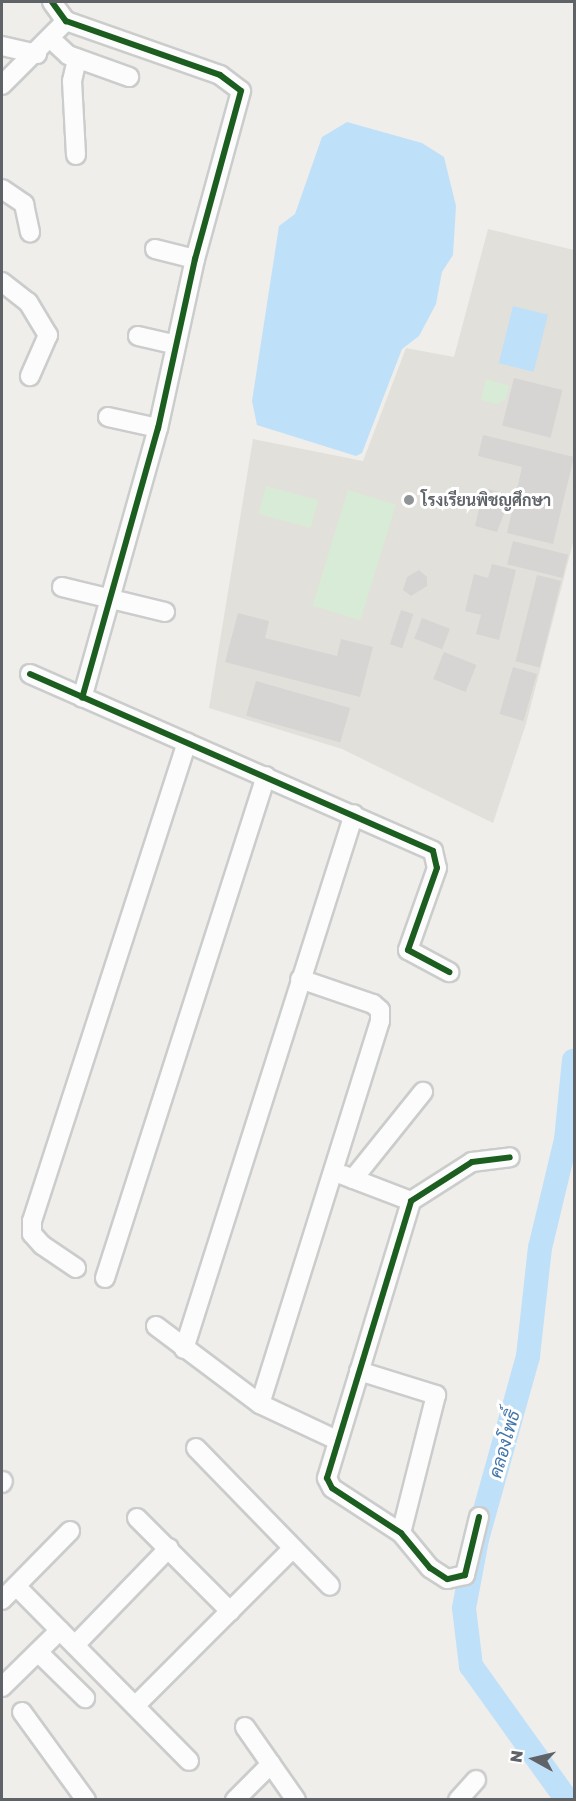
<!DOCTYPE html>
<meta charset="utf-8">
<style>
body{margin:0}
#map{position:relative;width:576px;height:1801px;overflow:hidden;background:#efeeea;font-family:"Golos Text",Sarabun,sans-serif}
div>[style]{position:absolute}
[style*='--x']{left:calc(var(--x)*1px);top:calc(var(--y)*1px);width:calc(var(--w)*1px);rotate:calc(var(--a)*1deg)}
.education>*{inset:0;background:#e2e0da}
.green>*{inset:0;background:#d8ebd6;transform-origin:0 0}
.water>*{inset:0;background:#bfe0f9;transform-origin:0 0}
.river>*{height:24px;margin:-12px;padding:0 12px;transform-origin:12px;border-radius:12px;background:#bfe0f9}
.building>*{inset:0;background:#d6d5d3;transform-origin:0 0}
.roads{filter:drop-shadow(2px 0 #cbcccc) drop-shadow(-2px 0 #cbcccc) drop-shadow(0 2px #cbcccc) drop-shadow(0 -2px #cbcccc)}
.minor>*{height:18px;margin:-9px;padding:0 9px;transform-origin:9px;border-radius:9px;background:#fdfcfc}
.cycleway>*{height:6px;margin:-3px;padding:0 3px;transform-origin:3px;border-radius:3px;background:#1b5e20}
.dots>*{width:16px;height:16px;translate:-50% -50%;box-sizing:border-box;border:3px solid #fff;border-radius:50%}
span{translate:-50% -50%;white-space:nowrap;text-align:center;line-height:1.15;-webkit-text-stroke:6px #fff;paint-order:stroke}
.poi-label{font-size:16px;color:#5f6368;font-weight:700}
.left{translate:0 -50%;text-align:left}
.water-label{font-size:18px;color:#4174aa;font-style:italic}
.frame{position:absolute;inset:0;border:3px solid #5f6368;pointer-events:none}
.north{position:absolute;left:504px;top:1729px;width:60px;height:60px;-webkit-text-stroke:4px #fff;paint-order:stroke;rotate:278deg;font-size:16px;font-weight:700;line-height:24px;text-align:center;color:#5f6368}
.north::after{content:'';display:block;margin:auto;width:21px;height:27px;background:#5f6368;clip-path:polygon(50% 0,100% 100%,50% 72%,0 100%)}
</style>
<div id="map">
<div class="education">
<i style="clip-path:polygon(488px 229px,574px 250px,574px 539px,526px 724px,493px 823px,342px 749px,209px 708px,253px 439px,363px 461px,406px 348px,454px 357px)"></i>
</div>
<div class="green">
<i style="clip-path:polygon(486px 379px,509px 386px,506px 399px,497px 404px,481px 400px)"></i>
<i style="left:266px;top:486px;width:54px;height:29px;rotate:15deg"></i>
<i style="left:348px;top:490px;width:50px;height:121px;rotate:17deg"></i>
</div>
<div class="water">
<i style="clip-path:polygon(347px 122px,422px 143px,444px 157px,456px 206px,453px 255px,442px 272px,436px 304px,419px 336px,402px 349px,362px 453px,356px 456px,257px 425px,252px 401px,279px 226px,295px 214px,322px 137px)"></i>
<i style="left:513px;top:306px;width:36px;height:59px;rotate:14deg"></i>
</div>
<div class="river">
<i style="--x:567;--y:1800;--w:165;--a:-125.6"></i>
<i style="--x:471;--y:1666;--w:58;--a:-96.9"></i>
<i style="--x:464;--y:1608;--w:70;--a:-79.3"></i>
<i style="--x:477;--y:1539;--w:190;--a:-74.4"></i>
<i style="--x:528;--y:1356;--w:109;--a:-83.7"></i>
<i style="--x:540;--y:1248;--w:111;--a:-76.5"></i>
<i style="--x:566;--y:1140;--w:80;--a:-84.3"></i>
</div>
<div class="building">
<i style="left:514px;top:378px;width:50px;height:49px;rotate:14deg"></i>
<i style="clip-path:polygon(483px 435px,574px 457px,553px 544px,507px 533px,522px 467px,478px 456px)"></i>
<i style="clip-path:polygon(484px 488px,511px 495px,497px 532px,475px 526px)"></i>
<i style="left:513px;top:541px;width:57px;height:24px;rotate:14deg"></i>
<i style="clip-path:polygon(492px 564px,516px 570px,499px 640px,476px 634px,481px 615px,465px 611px,474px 574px,488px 578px)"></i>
<i style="clip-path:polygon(419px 570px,427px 577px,427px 586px,411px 596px,403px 590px,407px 577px)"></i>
<i style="left:537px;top:575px;width:25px;height:89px;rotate:14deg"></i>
<i style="left:401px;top:610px;width:13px;height:36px;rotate:18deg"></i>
<i style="clip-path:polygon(238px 613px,269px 621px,265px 638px,337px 656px,341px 639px,373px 647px,360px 697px,225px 662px)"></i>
<i style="left:422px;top:618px;width:30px;height:22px;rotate:21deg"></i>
<i style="left:444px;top:652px;width:35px;height:29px;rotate:22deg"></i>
<i style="left:513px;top:667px;width:25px;height:49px;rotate:16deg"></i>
<i style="left:256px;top:681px;width:98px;height:36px;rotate:16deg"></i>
</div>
<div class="roads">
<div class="minor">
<i style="--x:52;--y:2;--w:24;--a:54"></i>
<i style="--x:66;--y:21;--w:163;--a:19.3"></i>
<i style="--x:220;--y:75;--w:26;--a:37"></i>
<i style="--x:241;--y:91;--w:174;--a:105.3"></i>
<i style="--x:195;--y:259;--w:173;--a:102.3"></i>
<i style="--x:158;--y:428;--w:280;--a:105.7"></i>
<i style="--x:52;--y:40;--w:22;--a:43"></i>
<i style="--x:68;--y:55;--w:65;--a:19.8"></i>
<i style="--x:2;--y:46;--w:36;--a:13"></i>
<i style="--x:2;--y:85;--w:91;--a:-45"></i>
<i style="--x:76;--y:155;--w:74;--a:-93.1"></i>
<i style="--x:72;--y:81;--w:23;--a:-77"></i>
<i style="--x:2;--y:189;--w:27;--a:34"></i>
<i style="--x:24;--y:204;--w:29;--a:78"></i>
<i style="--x:155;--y:249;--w:41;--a:14"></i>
<i style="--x:2;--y:282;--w:33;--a:38"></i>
<i style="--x:28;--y:302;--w:39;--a:59"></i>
<i style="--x:48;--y:335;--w:45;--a:113.7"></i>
<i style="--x:138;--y:336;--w:39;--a:13"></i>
<i style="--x:108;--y:417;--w:51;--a:12.4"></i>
<i style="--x:62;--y:587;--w:106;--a:13.6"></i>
<i style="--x:30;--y:674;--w:440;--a:23.7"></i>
<i style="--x:433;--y:851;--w:17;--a:77"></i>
<i style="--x:437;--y:868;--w:87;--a:109.5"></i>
<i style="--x:408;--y:950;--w:47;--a:28.2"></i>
<i style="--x:343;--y:1175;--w:73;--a:20.9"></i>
<i style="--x:353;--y:1179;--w:112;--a:-51.2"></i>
<i style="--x:76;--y:1268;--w:41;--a:-145.9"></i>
<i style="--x:42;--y:1245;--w:15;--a:-132"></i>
<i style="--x:32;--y:1234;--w:13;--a:-90"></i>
<i style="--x:32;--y:1221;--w:503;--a:-72.07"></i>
<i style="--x:105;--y:1278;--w:527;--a:-72.22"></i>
<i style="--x:156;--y:1326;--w:130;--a:36.9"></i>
<i style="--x:260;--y:1404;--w:85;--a:25.1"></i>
<i style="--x:184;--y:1349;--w:561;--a:-72.37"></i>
<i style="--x:359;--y:1371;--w:81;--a:17.3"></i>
<i style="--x:436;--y:1395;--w:142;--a:104.2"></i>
<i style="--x:260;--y:1404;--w:401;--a:-72.6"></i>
<i style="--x:380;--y:1021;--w:11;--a:-90"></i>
<i style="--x:380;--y:1010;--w:9;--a:-139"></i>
<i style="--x:373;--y:1004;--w:77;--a:-161.1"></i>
<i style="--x:196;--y:1448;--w:192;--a:45.8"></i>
<i style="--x:2;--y:1483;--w:2;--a:-63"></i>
<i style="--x:479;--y:1517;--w:60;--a:103.6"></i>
<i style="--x:465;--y:1575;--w:18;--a:167"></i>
<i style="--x:447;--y:1579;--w:20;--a:-147"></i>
<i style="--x:430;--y:1568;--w:45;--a:-129.6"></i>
<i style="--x:401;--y:1533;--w:82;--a:-146.9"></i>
<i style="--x:332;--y:1488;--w:11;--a:-117"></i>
<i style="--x:327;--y:1478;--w:289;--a:-73.1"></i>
<i style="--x:411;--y:1201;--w:72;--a:-32.6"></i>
<i style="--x:472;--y:1162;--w:38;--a:-7"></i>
<i style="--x:137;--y:1518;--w:132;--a:45"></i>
<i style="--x:16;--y:1586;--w:246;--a:45.3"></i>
<i style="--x:2;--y:1600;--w:97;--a:-45.4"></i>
<i style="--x:75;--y:1645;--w:135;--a:-45.9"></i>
<i style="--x:38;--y:1652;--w:66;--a:44.4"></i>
<i style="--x:2;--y:1687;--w:81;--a:-44.5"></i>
<i style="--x:135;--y:1706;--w:222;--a:-45"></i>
<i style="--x:22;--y:1712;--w:109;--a:54"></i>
<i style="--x:245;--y:1727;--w:89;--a:55.1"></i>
<i style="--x:235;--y:1800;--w:51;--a:-45"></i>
<i style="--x:458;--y:1800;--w:27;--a:-48"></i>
</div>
</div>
<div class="cycleway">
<i style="--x:52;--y:2;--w:24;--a:54"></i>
<i style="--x:66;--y:21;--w:163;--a:19.3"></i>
<i style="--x:220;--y:75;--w:26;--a:37"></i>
<i style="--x:241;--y:91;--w:174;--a:105.3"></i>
<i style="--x:195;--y:259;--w:173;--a:102.3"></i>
<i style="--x:158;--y:428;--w:280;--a:105.7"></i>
<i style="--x:30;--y:674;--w:440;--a:23.7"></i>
<i style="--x:433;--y:851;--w:17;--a:77"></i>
<i style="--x:437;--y:868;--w:87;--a:109.5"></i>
<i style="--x:408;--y:950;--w:47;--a:28.2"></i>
<i style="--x:479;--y:1517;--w:60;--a:103.6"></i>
<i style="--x:465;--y:1575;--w:18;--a:167"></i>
<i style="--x:447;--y:1579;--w:20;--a:-147"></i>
<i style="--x:430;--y:1568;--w:45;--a:-129.6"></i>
<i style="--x:401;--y:1533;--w:82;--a:-146.9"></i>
<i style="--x:332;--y:1488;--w:11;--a:-117"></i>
<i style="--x:327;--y:1478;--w:289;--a:-73.1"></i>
<i style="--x:411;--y:1201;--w:72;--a:-32.6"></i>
<i style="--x:472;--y:1162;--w:38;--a:-7"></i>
</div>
<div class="dots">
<i style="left:409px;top:500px;background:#919496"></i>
</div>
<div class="poi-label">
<span class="left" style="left:421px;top:500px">โรงเรียนพิชญศึกษา</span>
</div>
<div class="water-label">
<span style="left:504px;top:1444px;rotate:-74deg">คลองโพธิ์</span>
</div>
<div class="frame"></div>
<div class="north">N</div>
</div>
